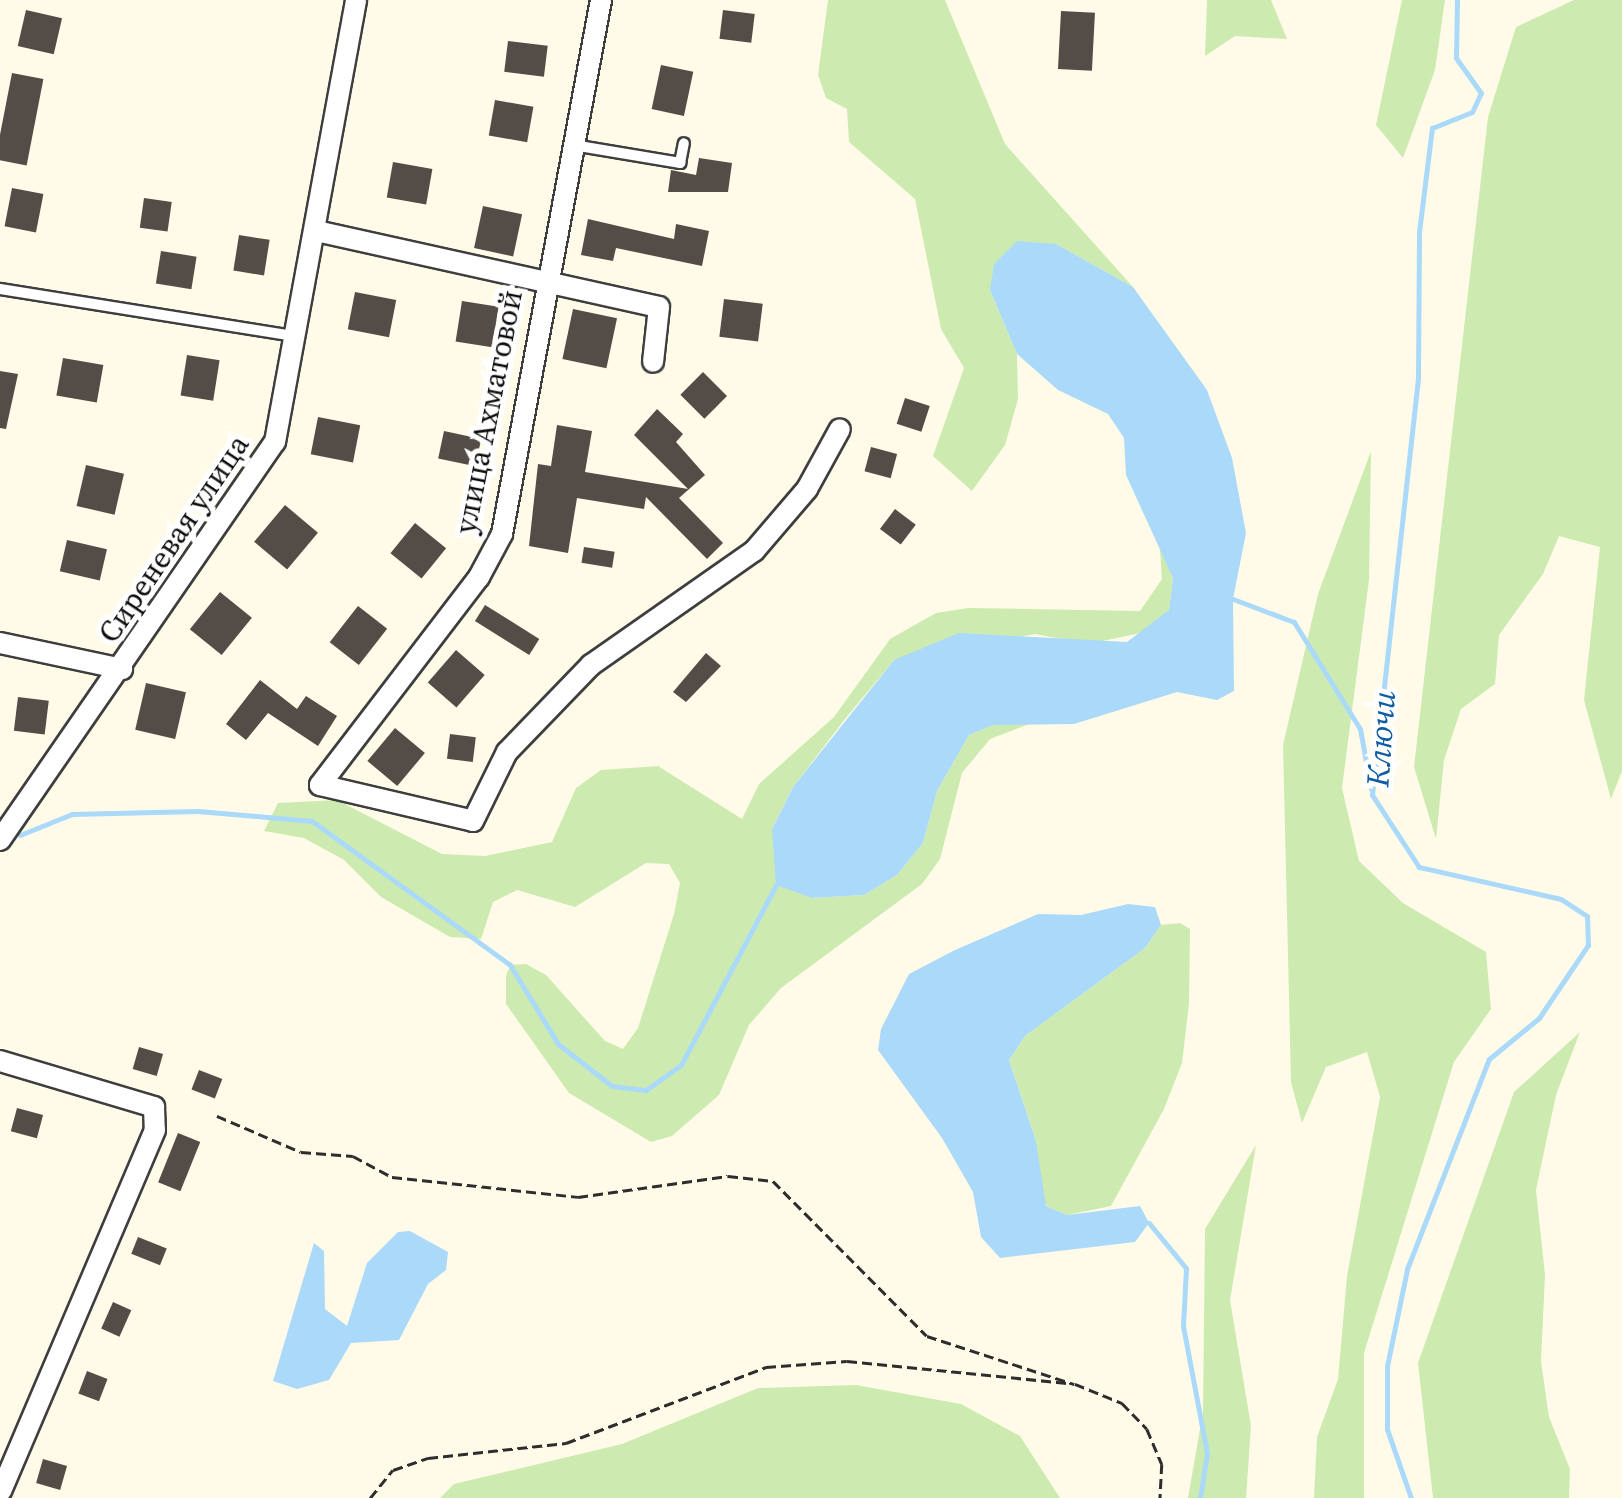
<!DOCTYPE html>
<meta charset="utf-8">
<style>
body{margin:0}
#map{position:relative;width:1622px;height:1498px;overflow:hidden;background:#fffbe8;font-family:"Source Serif 4",serif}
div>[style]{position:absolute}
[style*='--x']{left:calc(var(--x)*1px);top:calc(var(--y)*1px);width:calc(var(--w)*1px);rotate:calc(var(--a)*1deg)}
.green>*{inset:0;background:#cdebb0}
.water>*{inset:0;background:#aad9fa}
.stream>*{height:5px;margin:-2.5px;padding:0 2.5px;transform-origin:2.5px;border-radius:2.5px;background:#aad9fa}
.building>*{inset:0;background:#544c47;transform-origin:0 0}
.path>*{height:2.5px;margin-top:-1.25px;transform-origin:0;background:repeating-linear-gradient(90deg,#2d2d2d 0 10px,transparent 0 15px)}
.roads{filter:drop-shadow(2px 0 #3e3e3e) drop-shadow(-2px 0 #3e3e3e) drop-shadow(0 2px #3e3e3e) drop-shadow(0 -2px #3e3e3e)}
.lane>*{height:10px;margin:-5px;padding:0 5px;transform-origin:5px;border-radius:5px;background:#fff}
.street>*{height:20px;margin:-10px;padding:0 10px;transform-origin:10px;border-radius:10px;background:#fff}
span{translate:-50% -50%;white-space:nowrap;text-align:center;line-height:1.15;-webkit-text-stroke:10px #fff;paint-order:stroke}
.street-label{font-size:30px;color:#0b0b0b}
.water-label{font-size:32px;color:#0e5ca2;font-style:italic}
</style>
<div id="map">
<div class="green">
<i style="clip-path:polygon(828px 0,945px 0,1005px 144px,1133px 287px,1056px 244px,990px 290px,1017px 354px,1018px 399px,1005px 445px,972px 491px,933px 456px,964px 368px,941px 329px,915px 199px,849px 142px,847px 109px,826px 98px,818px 75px)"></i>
<i style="clip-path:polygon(1207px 0,1271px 0,1287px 39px,1235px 36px,1205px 56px)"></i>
<i style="clip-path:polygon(1402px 0,1445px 0,1435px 70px,1403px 158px,1376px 125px)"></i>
<i style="clip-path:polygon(1574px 0,1622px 0,1622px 771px,1611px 799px,1584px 700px,1600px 547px,1559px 536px,1543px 574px,1499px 635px,1495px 684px,1461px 709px,1444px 760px,1436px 839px,1414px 767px,1488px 117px,1516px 27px)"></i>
<i style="clip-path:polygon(1371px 451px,1369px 580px,1342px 788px,1359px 861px,1403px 903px,1486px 952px,1491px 1009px,1454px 1062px,1364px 1353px,1364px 1498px,1314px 1498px,1317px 1437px,1338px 1379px,1347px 1276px,1380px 1097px,1367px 1052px,1326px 1067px,1302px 1123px,1291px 1082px,1283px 745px,1318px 594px)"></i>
<i style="clip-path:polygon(1159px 536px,1173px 578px,1169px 610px,1150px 631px,1088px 644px,1035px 634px,894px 660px,845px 719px,793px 787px,772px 829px,812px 898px,864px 895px,897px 875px,923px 843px,937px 791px,969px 735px,992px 725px,1032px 723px,990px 739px,962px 773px,940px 859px,922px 884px,781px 988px,749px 1025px,719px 1095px,672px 1136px,651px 1142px,569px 1093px,506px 1004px,506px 976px,510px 965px,526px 964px,546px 975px,605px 1041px,623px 1049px,638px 1028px,674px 914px,680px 883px,669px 864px,646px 863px,575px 907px,517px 890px,493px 902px,481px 939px,450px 937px,381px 897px,344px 860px,304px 838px,264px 831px,278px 803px,337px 800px,442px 854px,485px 856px,552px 842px,576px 788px,601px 770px,658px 766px,742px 819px,759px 784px,834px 717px,890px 639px,936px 613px,968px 608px,1140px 611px,1162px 579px)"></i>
<i style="clip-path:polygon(1180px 923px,1190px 929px,1189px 1004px,1182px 1063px,1164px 1109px,1111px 1206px,1067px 1215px,1046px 1206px,1036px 1181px,1036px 1141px,1009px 1060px,1025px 1036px,1145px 948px,1161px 925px)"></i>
<i style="clip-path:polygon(1580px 1032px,1556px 1095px,1536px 1190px,1545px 1275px,1541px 1361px,1549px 1417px,1570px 1469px,1569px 1498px,1433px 1498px,1418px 1363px,1514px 1092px)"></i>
<i style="clip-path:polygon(1256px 1145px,1230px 1300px,1251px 1426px,1246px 1498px,1188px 1498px,1203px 1412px,1205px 1229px)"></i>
<i style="clip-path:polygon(856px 1385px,961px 1404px,1020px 1436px,1060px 1498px,440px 1498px,454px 1484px,622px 1444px,758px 1388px)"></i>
</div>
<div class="water">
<i style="clip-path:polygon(1017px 241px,1056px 244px,1133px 287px,1207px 390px,1232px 458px,1246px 533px,1233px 599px,1234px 691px,1217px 700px,1177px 692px,1074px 724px,993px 725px,969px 735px,937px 791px,923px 843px,897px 875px,864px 895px,812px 898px,776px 885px,772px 829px,793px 787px,894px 660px,959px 633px,1127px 642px,1169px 610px,1173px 578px,1126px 475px,1124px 438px,1108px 414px,1058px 390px,1017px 354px,990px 290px,994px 264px)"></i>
<i style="clip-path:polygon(1128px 904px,1155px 907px,1161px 925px,1145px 948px,1025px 1036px,1009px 1060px,1036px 1141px,1046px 1206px,1067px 1215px,1140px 1206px,1149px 1223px,1135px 1242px,1000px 1258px,981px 1237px,973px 1192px,942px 1138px,878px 1050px,881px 1029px,909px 974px,955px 950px,1038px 914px,1081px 915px)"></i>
<i style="clip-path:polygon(410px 1231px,448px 1252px,446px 1270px,428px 1284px,399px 1340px,351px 1343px,329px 1380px,297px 1389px,273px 1381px,314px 1243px,324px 1251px,325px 1309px,347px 1326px,367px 1263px,398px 1232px)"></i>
</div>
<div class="stream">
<i style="--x:1233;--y:599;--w:65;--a:20.7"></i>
<i style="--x:1294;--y:622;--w:126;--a:58.3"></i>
<i style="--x:1360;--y:729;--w:61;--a:79.6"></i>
<i style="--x:20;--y:835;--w:56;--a:-22"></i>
<i style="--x:72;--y:814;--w:126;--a:-1.4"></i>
<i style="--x:198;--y:811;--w:114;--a:5"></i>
<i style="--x:312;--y:821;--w:245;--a:36"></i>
<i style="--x:510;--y:965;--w:92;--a:58.7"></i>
<i style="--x:558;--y:1044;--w:68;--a:37.9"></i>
<i style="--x:612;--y:1086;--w:34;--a:7"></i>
<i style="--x:646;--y:1090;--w:43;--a:-35.5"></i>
<i style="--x:681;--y:1065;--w:204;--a:-62.2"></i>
<i style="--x:1149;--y:1223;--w:58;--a:50.6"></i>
<i style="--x:1186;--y:1268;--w:58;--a:93"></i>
<i style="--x:1183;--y:1326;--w:129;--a:79.3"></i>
<i style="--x:1207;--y:1453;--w:46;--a:98.8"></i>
<i style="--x:1411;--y:1498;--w:73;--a:-109.2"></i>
<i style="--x:1387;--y:1429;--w:63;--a:-90"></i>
<i style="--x:1387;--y:1366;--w:99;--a:-78.3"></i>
<i style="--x:1407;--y:1269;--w:225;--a:-68.7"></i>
<i style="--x:1489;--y:1059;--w:65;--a:-39.4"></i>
<i style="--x:1539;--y:1018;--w:88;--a:-56.1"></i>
<i style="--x:1588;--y:945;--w:29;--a:-92"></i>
<i style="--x:1587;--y:916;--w:31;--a:-147"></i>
<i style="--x:1561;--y:899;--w:146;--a:-167.3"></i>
<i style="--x:1419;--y:867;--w:86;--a:-123.1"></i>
<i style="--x:1372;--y:795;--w:420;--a:-83.7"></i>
<i style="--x:1418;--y:378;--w:146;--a:-89.6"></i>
<i style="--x:1419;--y:232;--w:105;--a:-82.9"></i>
<i style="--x:1432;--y:128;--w:43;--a:-21.8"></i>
<i style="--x:1472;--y:112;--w:21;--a:-65"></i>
<i style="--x:1481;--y:93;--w:43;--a:-125.5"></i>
<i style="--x:1456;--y:58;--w:58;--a:-89"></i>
</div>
<div class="building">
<i style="left:26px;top:10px;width:37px;height:37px;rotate:13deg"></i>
<i style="left:723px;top:10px;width:32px;height:29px;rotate:7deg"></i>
<i style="left:1061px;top:11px;width:34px;height:58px;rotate:3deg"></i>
<i style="left:508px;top:41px;width:40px;height:31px;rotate:7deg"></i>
<i style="left:661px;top:65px;width:33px;height:45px;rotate:12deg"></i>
<i style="left:12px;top:73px;width:32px;height:88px;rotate:11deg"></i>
<i style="left:495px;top:100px;width:39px;height:36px;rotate:10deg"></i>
<i style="clip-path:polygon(699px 158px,732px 163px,728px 192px,668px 192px,671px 170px,696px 175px)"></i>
<i style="left:393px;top:162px;width:40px;height:36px;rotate:10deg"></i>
<i style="left:12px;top:188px;width:32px;height:39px;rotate:11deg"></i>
<i style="left:144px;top:198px;width:28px;height:30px;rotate:8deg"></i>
<i style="left:483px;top:206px;width:40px;height:43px;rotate:12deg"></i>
<i style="clip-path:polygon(588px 219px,674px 239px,676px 224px,709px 231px,702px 266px,616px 248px,613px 261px,581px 255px)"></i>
<i style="left:239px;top:235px;width:31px;height:36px;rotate:9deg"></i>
<i style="left:161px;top:251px;width:36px;height:33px;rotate:9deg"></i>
<i style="left:355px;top:292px;width:42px;height:38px;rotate:11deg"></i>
<i style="left:724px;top:299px;width:39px;height:38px;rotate:7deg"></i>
<i style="left:462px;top:301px;width:37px;height:41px;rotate:9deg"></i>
<i style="left:573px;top:309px;width:45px;height:51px;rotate:12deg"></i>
<i style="left:187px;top:355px;width:33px;height:41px;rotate:9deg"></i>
<i style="left:63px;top:358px;width:41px;height:38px;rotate:10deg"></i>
<i style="clip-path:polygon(0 371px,18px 374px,6px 429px,0 428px)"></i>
<i style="left:703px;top:372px;width:34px;height:32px;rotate:45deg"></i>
<i style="left:905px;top:398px;width:26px;height:27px;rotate:18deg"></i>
<i style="clip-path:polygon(657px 409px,683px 434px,676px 442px,705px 475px,679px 498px,723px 543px,707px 559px,646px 497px,644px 509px,577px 498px,568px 553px,529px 546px,538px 464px,551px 466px,557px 425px,592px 431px,585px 472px,688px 489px,634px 435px)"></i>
<i style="left:318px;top:417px;width:43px;height:38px;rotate:11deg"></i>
<i style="left:444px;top:431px;width:38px;height:28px;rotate:12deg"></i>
<i style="left:871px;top:447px;width:27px;height:25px;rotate:15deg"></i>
<i style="left:86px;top:465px;width:39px;height:42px;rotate:13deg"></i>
<i style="left:285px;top:505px;width:43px;height:48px;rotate:40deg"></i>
<i style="left:895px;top:509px;width:26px;height:25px;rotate:37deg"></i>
<i style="left:415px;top:523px;width:40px;height:39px;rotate:39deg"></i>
<i style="left:67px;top:540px;width:41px;height:32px;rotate:13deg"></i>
<i style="left:584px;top:547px;width:31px;height:16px;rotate:9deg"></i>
<i style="left:220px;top:592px;width:41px;height:48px;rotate:39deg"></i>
<i style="left:485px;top:605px;width:64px;height:19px;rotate:32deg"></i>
<i style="left:358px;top:606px;width:37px;height:46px;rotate:38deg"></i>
<i style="left:456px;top:650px;width:38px;height:43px;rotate:41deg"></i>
<i style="clip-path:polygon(706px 653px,721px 666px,686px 702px,673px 692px)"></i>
<i style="clip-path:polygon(260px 680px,297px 709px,306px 696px,337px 716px,318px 746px,268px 713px,246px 740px,226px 724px)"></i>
<i style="left:146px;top:683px;width:41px;height:48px;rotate:13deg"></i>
<i style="left:18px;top:697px;width:31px;height:34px;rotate:7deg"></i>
<i style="left:395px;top:728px;width:39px;height:43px;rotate:40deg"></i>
<i style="left:450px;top:734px;width:26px;height:25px;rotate:7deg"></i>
<i style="left:139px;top:1047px;width:25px;height:23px;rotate:16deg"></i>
<i style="left:199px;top:1070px;width:25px;height:21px;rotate:21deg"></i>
<i style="left:17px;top:1108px;width:27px;height:24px;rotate:15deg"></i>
<i style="left:178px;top:1133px;width:24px;height:53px;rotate:22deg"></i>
<i style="left:138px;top:1237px;width:31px;height:18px;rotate:22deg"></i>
<i style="left:113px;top:1302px;width:20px;height:29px;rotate:24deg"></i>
<i style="left:87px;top:1371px;width:22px;height:24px;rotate:21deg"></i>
<i style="left:43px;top:1459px;width:25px;height:25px;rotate:16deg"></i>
</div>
<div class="path">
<i style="--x:217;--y:1116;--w:91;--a:23.2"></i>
<i style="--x:301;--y:1152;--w:52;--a:4.4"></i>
<i style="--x:353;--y:1156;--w:44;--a:28.3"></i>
<i style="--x:392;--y:1177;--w:187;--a:6.1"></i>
<i style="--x:578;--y:1197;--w:151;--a:-8"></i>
<i style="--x:728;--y:1176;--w:45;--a:6.3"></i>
<i style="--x:773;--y:1181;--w:218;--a:45.2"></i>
<i style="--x:927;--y:1336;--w:155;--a:18.1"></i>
<i style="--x:1075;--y:1384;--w:51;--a:22"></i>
<i style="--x:1122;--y:1403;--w:36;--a:46"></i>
<i style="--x:1147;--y:1429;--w:38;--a:67"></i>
<i style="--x:1162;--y:1464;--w:34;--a:93"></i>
<i style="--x:370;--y:1498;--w:36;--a:-51"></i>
<i style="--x:393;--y:1470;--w:37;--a:-19"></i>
<i style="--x:428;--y:1458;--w:139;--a:-6.2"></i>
<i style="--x:566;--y:1443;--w:214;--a:-20.8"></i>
<i style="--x:766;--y:1367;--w:81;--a:-4.2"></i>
<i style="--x:847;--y:1361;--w:221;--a:5.7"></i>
</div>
<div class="roads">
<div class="lane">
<i style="--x:573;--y:145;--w:109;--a:9.5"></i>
<i style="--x:680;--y:163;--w:20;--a:-79"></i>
<i style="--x:0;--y:289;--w:298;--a:9.1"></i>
</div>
<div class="street">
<i style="--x:601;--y:0;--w:543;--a:100.5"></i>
<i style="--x:502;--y:534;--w:49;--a:118.1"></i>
<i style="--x:479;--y:577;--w:262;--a:127.4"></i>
<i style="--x:320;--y:785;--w:157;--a:13.2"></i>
<i style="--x:473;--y:821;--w:77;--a:-63.8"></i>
<i style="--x:507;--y:752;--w:121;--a:-46"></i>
<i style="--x:591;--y:665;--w:199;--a:-35"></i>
<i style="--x:754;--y:551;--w:82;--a:-49.5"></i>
<i style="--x:807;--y:489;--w:68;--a:-61.2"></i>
<i style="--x:316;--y:231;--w:351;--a:12.5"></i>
<i style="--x:659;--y:307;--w:55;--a:96.2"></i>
<i style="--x:0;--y:643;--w:125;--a:12"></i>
<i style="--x:0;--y:840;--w:484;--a:-55.4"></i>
<i style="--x:275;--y:442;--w:449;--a:-79.6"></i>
<i style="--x:0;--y:1061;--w:161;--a:16.6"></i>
<i style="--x:154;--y:1107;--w:23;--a:88"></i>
<i style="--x:155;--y:1130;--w:392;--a:113.1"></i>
</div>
</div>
<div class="street-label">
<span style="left:489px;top:412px;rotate:-79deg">улица Ахматовой</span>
<span style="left:174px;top:539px;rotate:-56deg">Сиреневая улица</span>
</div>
<div class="water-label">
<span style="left:1381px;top:739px;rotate:-86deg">Ключи</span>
</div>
</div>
